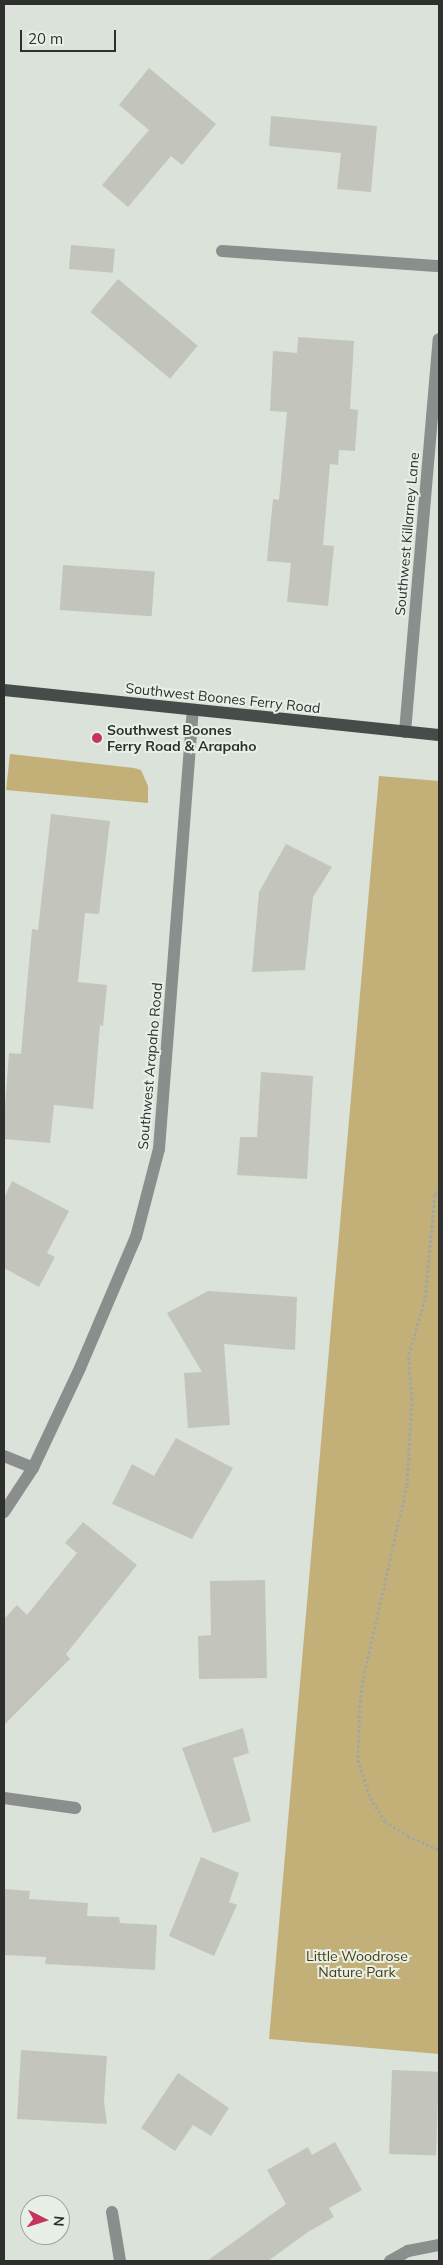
<!DOCTYPE html>
<style>
body{margin:0}
#map{position:relative;width:443px;height:2265px;overflow:hidden;background:#dae2da;font-family:Mulish,sans-serif}
div>[style]{position:absolute}
[style*='--x']{left:calc(var(--x)*1px);top:calc(var(--y)*1px);width:calc(var(--w)*1px);rotate:calc(var(--a)*1deg)}
.green>*{inset:0;background:#c3b079}
.building>*{inset:0;background:#c3c5bc;transform-origin:0 0}
.path>*{height:3px;margin-top:-1.5px;transform-origin:0;background:repeating-linear-gradient(90deg,#a1a8a1 0 2.5px,transparent 0 5px)}
.minor>*{height:12px;margin:-6px;padding:0 6px;transform-origin:6px;border-radius:6px;background:#8a8e8c}
.major>*{height:12px;margin:-6px;padding:0 6px;transform-origin:6px;border-radius:6px;background:#454c4a}
.dots>*{width:14px;height:14px;translate:-50% -50%;box-sizing:border-box;border:2px solid #e7efe7;border-radius:50%}
span{translate:-50% -50%;white-space:nowrap;text-align:center;line-height:1.15;-webkit-text-stroke:4px #e7efe7;paint-order:stroke}
.street-label{font-size:14px;color:#2d302d}
.poi-label{font-size:14px;color:#2d302d;font-weight:700}
.left{translate:0 -50%;text-align:left}
.park-label{font-size:14px;color:#493b0c}
.frame{position:absolute;inset:0;border:5px solid #2d302d;pointer-events:none}
.north{position:absolute;left:20px;top:2195px;width:50px;height:50px;box-sizing:border-box;background:#e7efe7;border:1px solid #9da39d;border-radius:50%;rotate:95deg;font-size:14px;font-weight:700;line-height:20px;text-align:center;color:#2d302d}
.north::after{content:'';display:block;margin:auto;width:18px;height:22px;background:#c4345c;clip-path:polygon(50% 0,100% 100%,50% 72%,0 100%)}
.scale{position:absolute;left:20px;top:30px;width:96px;height:22px;box-sizing:border-box;border:2px solid #2d302d;border-top:0;padding-left:6px;font-size:15px;line-height:18px;white-space:nowrap;color:#2d302d;-webkit-text-stroke:4px #e7efe7;paint-order:stroke}
</style>
<div id="map">
<div class="green">
<i style="clip-path:polygon(10px 754px,134px 768px,141px 770px,148px 786px,148px 803px,6px 790px)"></i>
<i style="clip-path:polygon(379px 776px,439px 781px,439px 2054px,269px 2039px)"></i>
</div>
<div class="building">
<i style="clip-path:polygon(149px 68px,216px 124px,182px 165px,171px 156px,128px 207px,102px 185px,149px 130px,119px 105px)"></i>
<i style="clip-path:polygon(271px 116px,377px 126px,371px 192px,337px 189px,341px 153px,269px 146px)"></i>
<i style="left:71px;top:245px;width:44px;height:24px;rotate:5deg"></i>
<i style="left:118px;top:279px;width:104px;height:43px;rotate:40deg"></i>
<i style="clip-path:polygon(298px 337px,354px 341px,350px 409px,358px 410px,355px 451px,339px 450px,338px 465px,330px 464px,323px 545px,334px 546px,328px 606px,287px 602px,291px 563px,267px 561px,273px 499px,279px 500px,287px 412px,270px 411px,273px 351px,297px 353px)"></i>
<i style="left:63px;top:565px;width:92px;height:45px;rotate:4deg"></i>
<i style="clip-path:polygon(51px 814px,110px 821px,99px 914px,85px 913px,78px 982px,107px 985px,103px 1026px,100px 1025px,93px 1109px,54px 1105px,50px 1143px,4px 1139px,4px 1120px,9px 1053px,21px 1054px,32px 929px,38px 930px)"></i>
<i style="clip-path:polygon(286px 844px,332px 867px,313px 897px,305px 970px,252px 972px,259px 892px)"></i>
<i style="clip-path:polygon(261px 1072px,313px 1076px,307px 1179px,237px 1175px,240px 1137px,257px 1137px)"></i>
<i style="clip-path:polygon(12px 1181px,69px 1211px,47px 1253px,55px 1257px,39px 1287px,4px 1268px,4px 1198px)"></i>
<i style="clip-path:polygon(208px 1291px,297px 1297px,295px 1350px,224px 1344px,230px 1425px,188px 1428px,184px 1373px,202px 1372px,167px 1313px)"></i>
<i style="clip-path:polygon(176px 1438px,233px 1468px,192px 1539px,112px 1504px,132px 1464px,154px 1476px)"></i>
<i style="clip-path:polygon(83px 1522px,137px 1565px,66px 1654px,70px 1659px,4px 1725px,4px 1619px,17px 1605px,27px 1615px,77px 1553px,65px 1543px)"></i>
<i style="clip-path:polygon(265px 1580px,267px 1678px,199px 1679px,198px 1636px,211px 1635px,210px 1581px)"></i>
<i style="clip-path:polygon(243px 1728px,249px 1753px,233px 1758px,251px 1821px,213px 1833px,182px 1748px)"></i>
<i style="clip-path:polygon(201px 1857px,239px 1873px,229px 1902px,237px 1905px,214px 1956px,169px 1936px)"></i>
<i style="clip-path:polygon(4px 1889px,30px 1891px,29px 1899px,88px 1903px,87px 1916px,119px 1917px,120px 1923px,157px 1925px,155px 1970px,45px 1964px,46px 1957px,4px 1955px)"></i>
<i style="clip-path:polygon(21px 2050px,107px 2056px,104px 2102px,107px 2124px,17px 2119px)"></i>
<i style="left:392px;top:2070px;width:47px;height:84px;rotate:2deg"></i>
<i style="clip-path:polygon(178px 2073px,229px 2108px,211px 2136px,193px 2125px,175px 2151px,141px 2128px)"></i>
<i style="clip-path:polygon(335px 2142px,362px 2190px,329px 2208px,334px 2217px,308px 2232px,268px 2261px,207px 2261px,286px 2204px,267px 2170px,308px 2147px,312px 2155px)"></i>
</div>
<div class="path">
<i style="--x:439;--y:1188;--w:8;--a:120"></i>
<i style="--x:435;--y:1195;--w:104;--a:95.5"></i>
<i style="--x:425;--y:1299;--w:60;--a:106.3"></i>
<i style="--x:408;--y:1357;--w:41;--a:84.4"></i>
<i style="--x:412;--y:1398;--w:87;--a:93.3"></i>
<i style="--x:407;--y:1485;--w:195;--a:102.8"></i>
<i style="--x:364;--y:1675;--w:30;--a:98"></i>
<i style="--x:360;--y:1705;--w:55;--a:92.1"></i>
<i style="--x:358;--y:1760;--w:40;--a:72"></i>
<i style="--x:370;--y:1798;--w:27;--a:57"></i>
<i style="--x:385;--y:1821;--w:27;--a:33"></i>
<i style="--x:408;--y:1836;--w:34;--a:24"></i>
</div>
<div class="minor">
<i style="--x:222;--y:251;--w:218;--a:4"></i>
<i style="--x:405;--y:732;--w:394;--a:-85.1"></i>
<i style="--x:4;--y:1456;--w:31;--a:22"></i>
<i style="--x:4;--y:1512;--w:53;--a:-56.6"></i>
<i style="--x:33;--y:1468;--w:110;--a:-64.8"></i>
<i style="--x:80;--y:1368;--w:142;--a:-66.9"></i>
<i style="--x:136;--y:1237;--w:91;--a:-75.4"></i>
<i style="--x:159;--y:1149;--w:439;--a:-85.6"></i>
<i style="--x:4;--y:1798;--w:72;--a:8"></i>
<i style="--x:112;--y:2212;--w:50;--a:80.7"></i>
<i style="--x:390;--y:2261;--w:21;--a:-29"></i>
<i style="--x:408;--y:2251;--w:32;--a:-11"></i>
</div>
<div class="major">
<i style="--x:4;--y:690;--w:437;--a:5.9"></i>
</div>
<div class="dots">
<i style="left:97px;top:738px;background:#c4345c"></i>
</div>
<div class="street-label">
<span style="left:407px;top:534px;rotate:-85deg">Southwest Killarney Lane</span>
<span style="left:223px;top:698px;rotate:6deg">Southwest Boones Ferry Road</span>
<span style="left:150px;top:1066px;rotate:-85deg">Southwest Arapaho Road</span>
</div>
<div class="poi-label">
<span class="left" style="left:107px;top:738px">Southwest Boones<br>Ferry Road &amp; Arapaho</span>
</div>
<div class="park-label">
<span style="left:357px;top:1964px">Little Woodrose<br>Nature Park</span>
</div>
<div class="frame"></div>
<div class="north">N</div>
<div class="scale">20 m</div>
</div>
